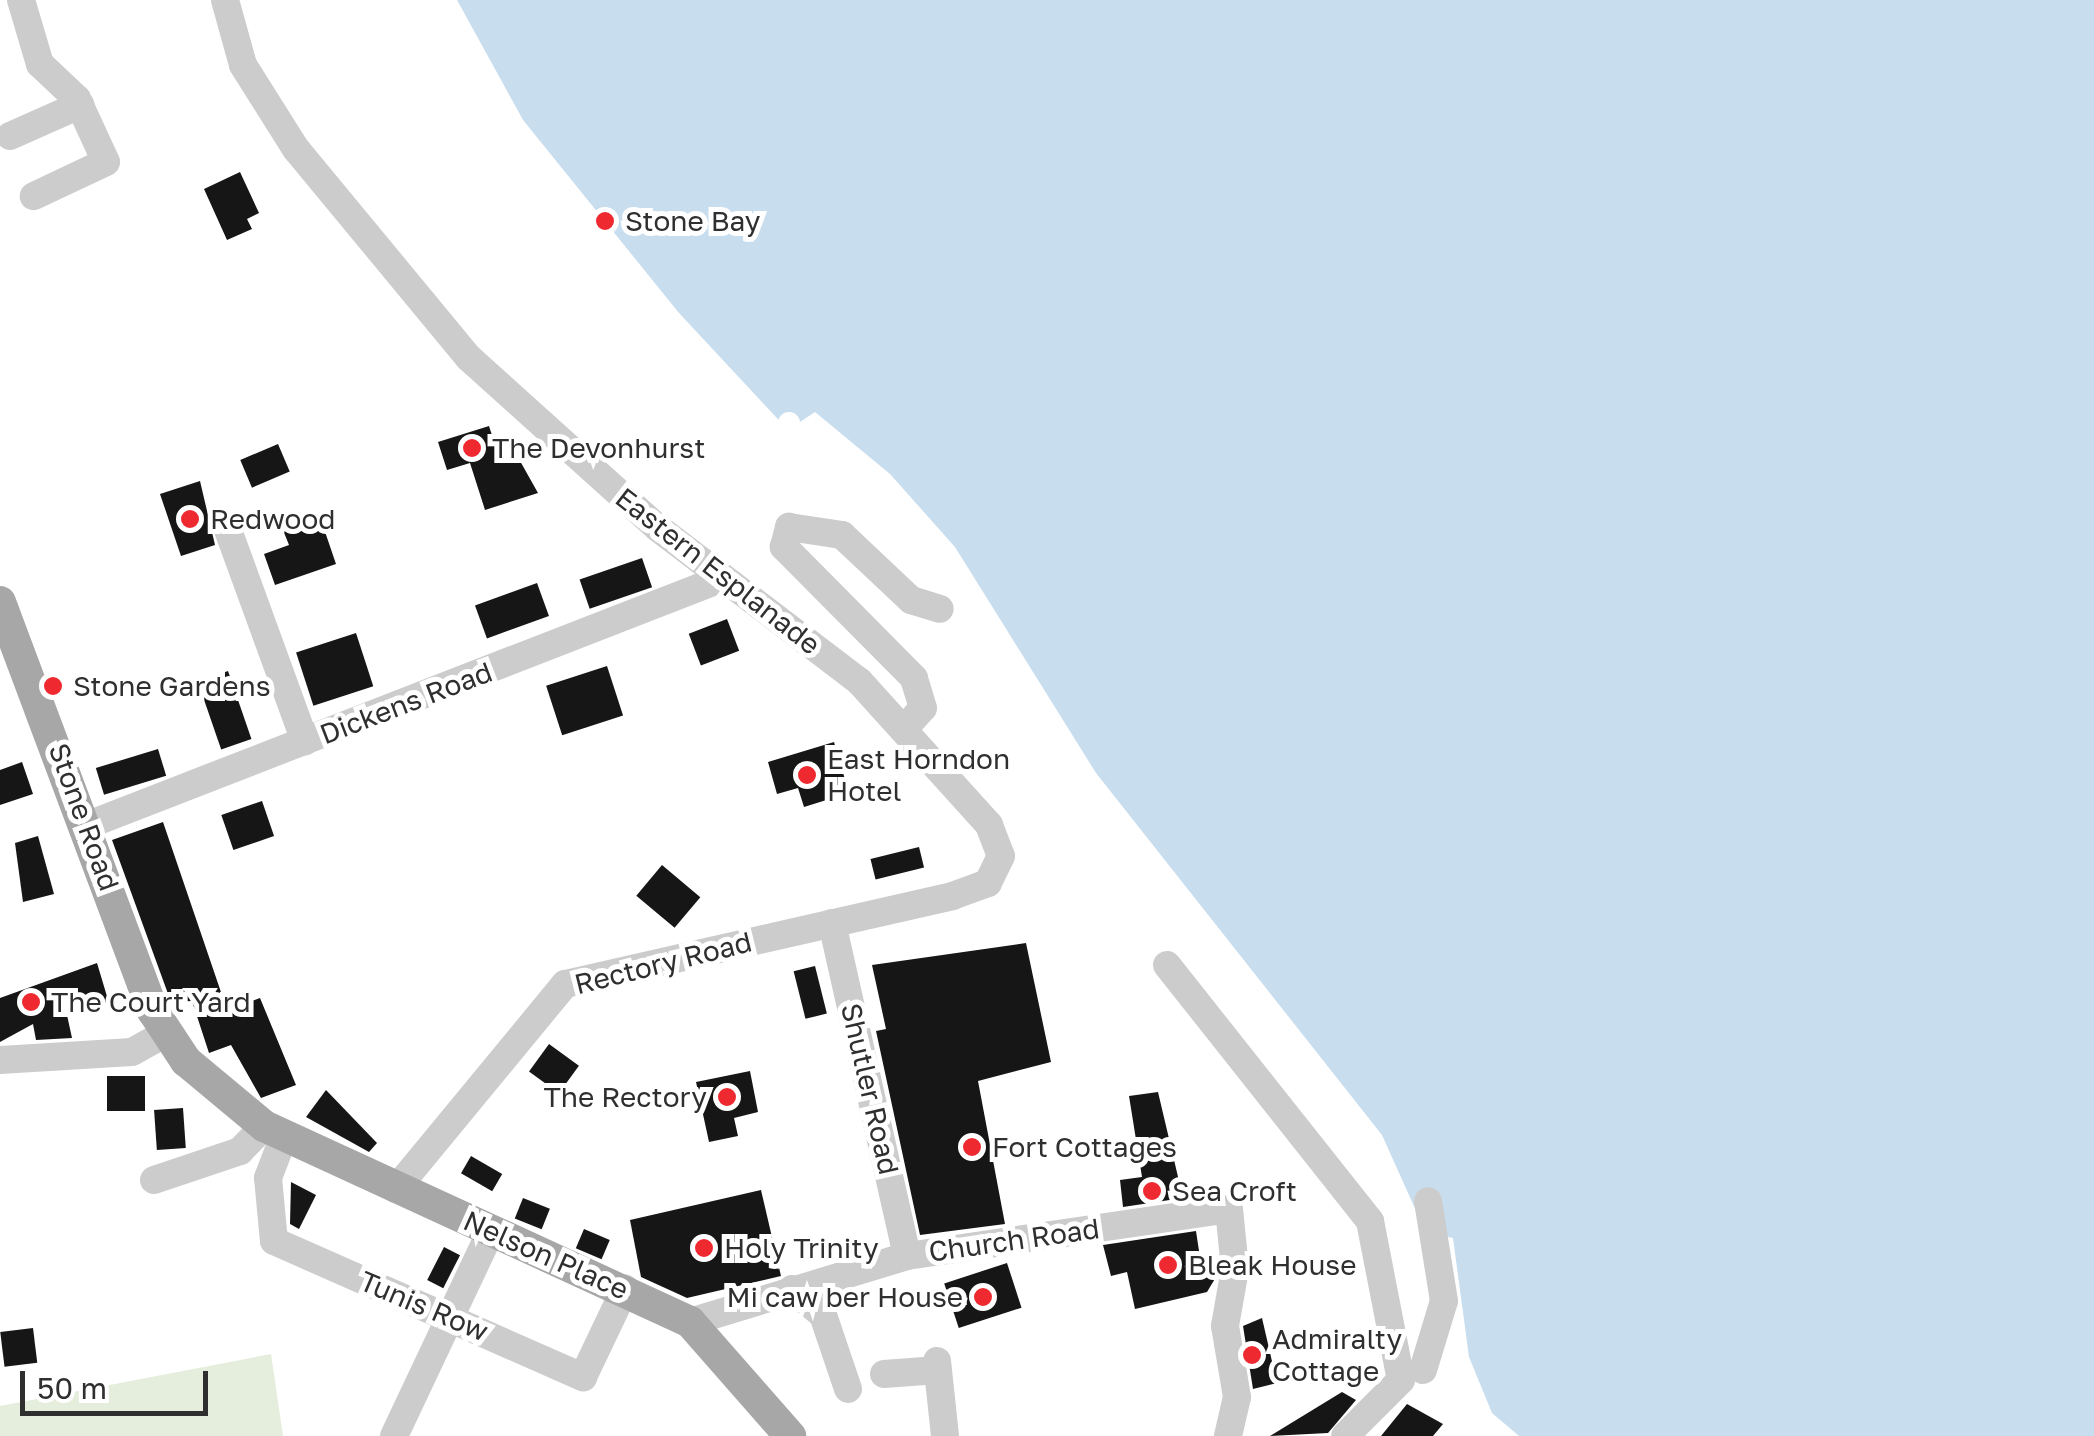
<!DOCTYPE html>
<style>
body{margin:0}
#map{position:relative;width:2094px;height:1436px;overflow:hidden;background:#fff;font-family:"Golos Text",sans-serif}
div>[style]{position:absolute}
[style*='--x']{left:calc(var(--x)*1px);top:calc(var(--y)*1px);width:calc(var(--w)*1px);rotate:calc(var(--a)*1deg)}
.green>*{inset:0;background:#e5eddc}
.water>*{inset:0;background:#c8ddee}
.pier>*{inset:0;background:#fff}
.round{border-radius:50%}
.building>*{inset:0;background:#161616;transform-origin:0 0}
.minor>*{height:28px;margin:-14px;padding:0 14px;transform-origin:14px;border-radius:14px;background:#ccc}
.major>*{height:32px;margin:-16px;padding:0 16px;transform-origin:16px;border-radius:16px;background:#a7a7a7}
.dots>*{width:28px;height:28px;translate:-50% -50%;box-sizing:border-box;border:5px solid #fff;border-radius:50%}
span{translate:-50% -50%;white-space:nowrap;text-align:center;line-height:1.15;-webkit-text-stroke:10px #fff;paint-order:stroke}
.poi-label{font-size:28px;color:#2f2f2f}
.left{translate:0 -50%;text-align:left}
.right{translate:-100% -50%;text-align:right}
.street-label{font-size:28px;color:#2f2f2f}
.scale{position:absolute;left:20px;top:1371px;width:188px;height:45px;box-sizing:border-box;border:5px solid #2f2f2f;border-top:0;padding-left:12px;font-size:30px;line-height:35px;white-space:nowrap;color:#2f2f2f;-webkit-text-stroke:8px #fff;paint-order:stroke}
</style>
<div id="map">
<div class="green">
<i style="clip-path:polygon(271px 1354px,283px 1436px,0 1436px,0 1406px)"></i>
</div>
<div class="water">
<i style="clip-path:polygon(457px 0,2094px 0,2094px 1436px,1519px 1436px,1492px 1413px,1469px 1357px,1453px 1238px,1426px 1233px,1382px 1135px,1096px 773px,955px 547px,890px 474px,815px 412px,788px 430px,679px 313px,523px 120px)"></i>
</div>
<div class="pier">
<i class="round" style="left:778px;top:412px;width:22px;height:22px"></i>
</div>
<div class="building">
<i style="clip-path:polygon(240px 172px,259px 213px,247px 219px,252px 229px,227px 240px,204px 189px)"></i>
<i style="clip-path:polygon(489px 426px,499px 457px,515px 452px,538px 493px,485px 510px,470px 463px,447px 470px,438px 442px)"></i>
<i style="left:278px;top:444px;width:30px;height:41px;rotate:67deg"></i>
<i style="clip-path:polygon(200px 481px,215px 545px,181px 556px,160px 494px)"></i>
<i style="clip-path:polygon(320px 517px,336px 564px,275px 585px,264px 554px,289px 545px,283px 530px)"></i>
<i style="left:642px;top:558px;width:31px;height:66px;rotate:71deg"></i>
<i style="left:537px;top:583px;width:35px;height:66px;rotate:70deg"></i>
<i style="left:727px;top:619px;width:34px;height:41px;rotate:69deg"></i>
<i style="left:356px;top:633px;width:56px;height:63px;rotate:72deg"></i>
<i style="left:607px;top:666px;width:52px;height:64px;rotate:72deg"></i>
<i style="left:228px;top:671px;width:72px;height:32px;rotate:71deg"></i>
<i style="clip-path:polygon(834px 742px,849px 793px,804px 807px,798px 788px,777px 794px,768px 762px)"></i>
<i style="left:158px;top:749px;width:28px;height:65px;rotate:73deg"></i>
<i style="clip-path:polygon(22px 762px,33px 794px,0 805px,0 770px)"></i>
<i style="left:262px;top:801px;width:37px;height:43px;rotate:71deg"></i>
<i style="clip-path:polygon(163px 822px,224px 1001px,232px 1008px,260px 998px,296px 1085px,261px 1098px,231px 1045px,209px 1053px,192px 1001px,171px 1002px,112px 840px)"></i>
<i style="clip-path:polygon(38px 836px,54px 894px,23px 902px,15px 843px)"></i>
<i style="left:919px;top:847px;width:21px;height:50px;rotate:76deg"></i>
<i style="left:662px;top:865px;width:50px;height:40px;rotate:40deg"></i>
<i style="clip-path:polygon(1026px 943px,1051px 1062px,978px 1081px,1005px 1224px,920px 1235px,876px 1031px,886px 1029px,872px 965px)"></i>
<i style="clip-path:polygon(97px 963px,109px 1003px,67px 1015px,72px 1038px,36px 1040px,33px 1024px,0 1042px,0 998px)"></i>
<i style="left:815px;top:966px;width:49px;height:22px;rotate:76deg"></i>
<i style="left:549px;top:1044px;width:37px;height:34px;rotate:36deg"></i>
<i style="clip-path:polygon(750px 1071px,758px 1112px,734px 1118px,738px 1136px,709px 1142px,696px 1082px)"></i>
<i style="left:107px;top:1076px;width:38px;height:35px"></i>
<i style="clip-path:polygon(326px 1090px,377px 1143px,369px 1152px,306px 1117px)"></i>
<i style="clip-path:polygon(1158px 1092px,1183px 1198px,1123px 1207px,1120px 1180px,1142px 1177px,1129px 1096px)"></i>
<i style="left:183px;top:1108px;width:40px;height:29px;rotate:86deg"></i>
<i style="left:471px;top:1156px;width:36px;height:20px;rotate:30deg"></i>
<i style="clip-path:polygon(291px 1182px,316px 1195px,299px 1229px,290px 1224px)"></i>
<i style="clip-path:polygon(761px 1190px,781px 1276px,687px 1298px,641px 1277px,630px 1220px)"></i>
<i style="left:523px;top:1198px;width:29px;height:22px;rotate:22deg"></i>
<i style="left:584px;top:1229px;width:28px;height:21px;rotate:23deg"></i>
<i style="clip-path:polygon(1196px 1231px,1201px 1264px,1216px 1277px,1207px 1292px,1135px 1309px,1127px 1272px,1111px 1276px,1103px 1245px)"></i>
<i style="left:444px;top:1247px;width:18px;height:37px;rotate:27deg"></i>
<i style="left:1007px;top:1263px;width:47px;height:66px;rotate:72deg"></i>
<i style="clip-path:polygon(1262px 1318px,1277px 1383px,1253px 1389px,1243px 1326px)"></i>
<i style="left:33px;top:1328px;width:35px;height:33px;rotate:83deg"></i>
<i style="clip-path:polygon(1342px 1392px,1356px 1400px,1328px 1433px,1270px 1436px)"></i>
<i style="clip-path:polygon(1407px 1404px,1443px 1424px,1433px 1436px,1381px 1436px)"></i>
</div>
<div class="minor">
<i style="--x:21;--y:0;--w:67;--a:73.5"></i>
<i style="--x:40;--y:64;--w:51;--a:43.4"></i>
<i style="--x:77;--y:99;--w:69;--a:65.3"></i>
<i style="--x:106;--y:162;--w:80;--a:154.7"></i>
<i style="--x:225;--y:0;--w:67;--a:74.5"></i>
<i style="--x:243;--y:65;--w:99;--a:57.8"></i>
<i style="--x:296;--y:149;--w:271;--a:50.4"></i>
<i style="--x:469;--y:358;--w:254;--a:42"></i>
<i style="--x:658;--y:528;--w:253;--a:37.3"></i>
<i style="--x:859;--y:681;--w:194;--a:47.9"></i>
<i style="--x:989;--y:825;--w:33;--a:69"></i>
<i style="--x:1001;--y:856;--w:30;--a:116"></i>
<i style="--x:988;--y:883;--w:37;--a:160"></i>
<i style="--x:953;--y:896;--w:398;--a:167.2"></i>
<i style="--x:565;--y:984;--w:266;--a:129.5"></i>
<i style="--x:10;--y:136;--w:77;--a:-23.9"></i>
<i style="--x:228;--y:530;--w:225;--a:70"></i>
<i style="--x:904;--y:729;--w:28;--a:-48"></i>
<i style="--x:923;--y:708;--w:31;--a:-107"></i>
<i style="--x:914;--y:678;--w:185;--a:-134.8"></i>
<i style="--x:784;--y:547;--w:21;--a:-76"></i>
<i style="--x:789;--y:527;--w:54;--a:8.6"></i>
<i style="--x:842;--y:535;--w:95;--a:43.3"></i>
<i style="--x:911;--y:600;--w:30;--a:17"></i>
<i style="--x:88;--y:825;--w:681;--a:-21.25"></i>
<i style="--x:832;--y:923;--w:341;--a:77.3"></i>
<i style="--x:1167;--y:965;--w:327;--a:51.6"></i>
<i style="--x:1370;--y:1221;--w:162;--a:79"></i>
<i style="--x:1401;--y:1380;--w:79;--a:135"></i>
<i style="--x:0;--y:1060;--w:132;--a:-3.5"></i>
<i style="--x:132;--y:1052;--w:37;--a:-29"></i>
<i style="--x:284;--y:1136;--w:45;--a:110.9"></i>
<i style="--x:268;--y:1178;--w:63;--a:84.6"></i>
<i style="--x:274;--y:1241;--w:338;--a:23.8"></i>
<i style="--x:583;--y:1377;--w:98;--a:-64.5"></i>
<i style="--x:154;--y:1180;--w:91;--a:-18.6"></i>
<i style="--x:240;--y:1151;--w:35;--a:-46"></i>
<i style="--x:792;--y:1289;--w:40;--a:40"></i>
<i style="--x:823;--y:1315;--w:78;--a:71.3"></i>
<i style="--x:690;--y:1322;--w:227;--a:-16.9"></i>
<i style="--x:907;--y:1256;--w:325;--a:-8.3"></i>
<i style="--x:1229;--y:1209;--w:60;--a:84.3"></i>
<i style="--x:1235;--y:1269;--w:58;--a:100"></i>
<i style="--x:1225;--y:1326;--w:72;--a:80.4"></i>
<i style="--x:1237;--y:1397;--w:40;--a:103"></i>
<i style="--x:937;--y:1361;--w:75;--a:83.9"></i>
<i style="--x:1423;--y:1370;--w:72;--a:-73.1"></i>
<i style="--x:1444;--y:1301;--w:101;--a:-99.1"></i>
<i style="--x:884;--y:1374;--w:54;--a:-4.2"></i>
<i style="--x:394;--y:1436;--w:227;--a:-64.7"></i>
</div>
<div class="major">
<i style="--x:0;--y:602;--w:437;--a:69.5"></i>
<i style="--x:153;--y:1011;--w:60;--a:56.6"></i>
<i style="--x:186;--y:1061;--w:102;--a:39.8"></i>
<i style="--x:264;--y:1126;--w:469;--a:24.7"></i>
<i style="--x:690;--y:1322;--w:152;--a:48.7"></i>
</div>
<div class="dots">
<i style="left:605px;top:221px;background:#ee2930"></i>
<i style="left:472px;top:448px;background:#ee2930"></i>
<i style="left:190px;top:519px;background:#ee2930"></i>
<i style="left:53px;top:686px;background:#ee2930"></i>
<i style="left:807px;top:775px;background:#ee2930"></i>
<i style="left:31px;top:1002px;background:#ee2930"></i>
<i style="left:727px;top:1097px;background:#ee2930"></i>
<i style="left:972px;top:1147px;background:#ee2930"></i>
<i style="left:1152px;top:1191px;background:#ee2930"></i>
<i style="left:704px;top:1248px;background:#ee2930"></i>
<i style="left:1168px;top:1265px;background:#ee2930"></i>
<i style="left:983px;top:1297px;background:#ee2930"></i>
<i style="left:1252px;top:1355px;background:#ee2930"></i>
</div>
<div class="poi-label">
<span class="left" style="left:625px;top:221px">Stone Bay</span>
<span class="left" style="left:492px;top:448px">The Devonhurst</span>
<span class="left" style="left:210px;top:519px">Redwood</span>
<span class="left" style="left:73px;top:686px">Stone Gardens</span>
<span class="left" style="left:827px;top:775px">East Horndon<br>Hotel</span>
<span class="left" style="left:51px;top:1002px">The Court Yard</span>
<span class="right" style="left:707px;top:1097px">The Rectory</span>
<span class="left" style="left:992px;top:1147px">Fort Cottages</span>
<span class="left" style="left:1172px;top:1191px">Sea Croft</span>
<span class="left" style="left:724px;top:1248px">Holy Trinity</span>
<span class="left" style="left:1188px;top:1265px">Bleak House</span>
<span class="right" style="left:963px;top:1297px">Mi caw ber House</span>
<span class="left" style="left:1272px;top:1355px">Admiralty<br>Cottage</span>
</div>
<div class="street-label">
<span style="left:718px;top:571px;rotate:38deg">Eastern Esplanade</span>
<span style="left:406px;top:703px;rotate:-21deg">Dickens Road</span>
<span style="left:84px;top:817px;rotate:70deg">Stone Road</span>
<span style="left:663px;top:963px;rotate:-14deg">Rectory Road</span>
<span style="left:870px;top:1089px;rotate:77deg">Shutler Road</span>
<span style="left:1014px;top:1240px;rotate:-8deg">Church Road</span>
<span style="left:546px;top:1255px;rotate:24deg">Nelson Place</span>
<span style="left:424px;top:1306px;rotate:23deg">Tunis Row</span>
</div>
<div class="scale">50 m</div>
</div>
